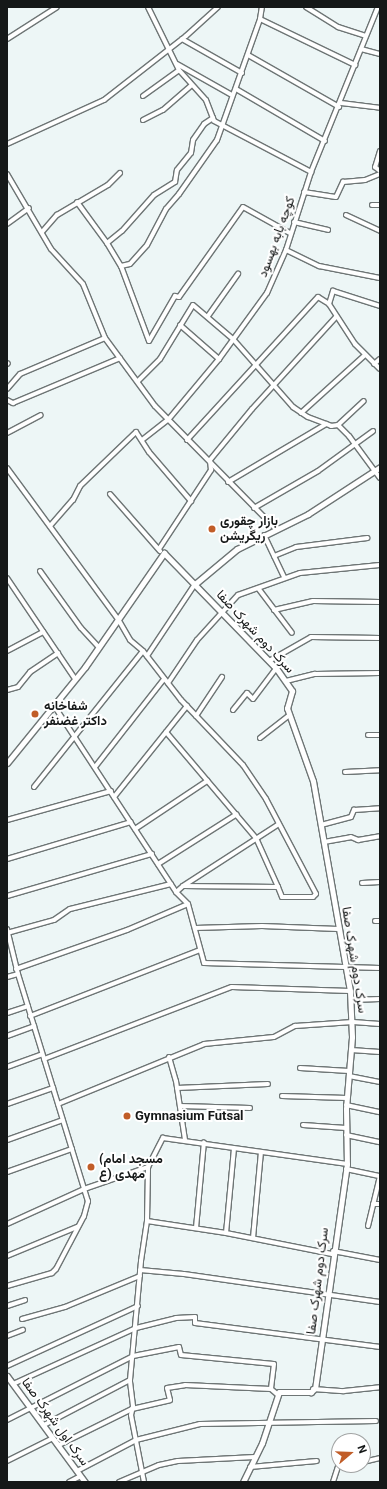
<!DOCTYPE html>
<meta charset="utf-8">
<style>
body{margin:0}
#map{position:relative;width:387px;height:1489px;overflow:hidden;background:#edf6f6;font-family:Roboto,Vazirmatn,sans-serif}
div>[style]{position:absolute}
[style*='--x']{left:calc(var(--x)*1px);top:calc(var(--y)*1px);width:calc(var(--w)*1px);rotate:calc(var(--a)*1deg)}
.roads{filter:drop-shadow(1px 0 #6e7575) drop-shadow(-1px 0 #6e7575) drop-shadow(0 1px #6e7575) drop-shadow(0 -1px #6e7575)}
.minor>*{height:4px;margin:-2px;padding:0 2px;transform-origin:2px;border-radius:2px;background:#fff}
.tertiary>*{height:5px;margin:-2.5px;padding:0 2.5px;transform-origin:2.5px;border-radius:2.5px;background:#fff}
.dots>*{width:11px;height:11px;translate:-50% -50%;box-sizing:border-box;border:2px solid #fff;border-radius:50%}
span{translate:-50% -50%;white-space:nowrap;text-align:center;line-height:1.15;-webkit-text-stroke:4px #fff;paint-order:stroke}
.street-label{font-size:13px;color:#151818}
.poi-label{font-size:13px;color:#151818;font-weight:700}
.left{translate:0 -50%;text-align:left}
.frame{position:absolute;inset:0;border:8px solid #151818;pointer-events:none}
.north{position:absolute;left:331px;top:1433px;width:40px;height:40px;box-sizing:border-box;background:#fff;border:1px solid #a1a3a3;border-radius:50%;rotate:71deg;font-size:11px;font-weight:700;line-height:16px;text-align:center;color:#151818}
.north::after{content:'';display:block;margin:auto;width:14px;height:18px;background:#c15d28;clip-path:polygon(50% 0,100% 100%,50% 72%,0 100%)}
</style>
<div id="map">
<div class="roads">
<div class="minor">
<i style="--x:148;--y:7;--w:70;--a:63.8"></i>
<i style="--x:179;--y:70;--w:40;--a:48"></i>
<i style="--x:206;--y:100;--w:22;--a:69"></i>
<i style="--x:214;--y:121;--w:110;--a:27.7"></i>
<i style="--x:306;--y:7;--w:38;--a:32"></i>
<i style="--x:338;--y:27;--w:29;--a:18"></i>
<i style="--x:260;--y:19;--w:106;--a:25.8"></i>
<i style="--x:7;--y:39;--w:59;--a:-32.6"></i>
<i style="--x:182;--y:39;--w:69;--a:29.5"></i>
<i style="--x:361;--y:49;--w:20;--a:15"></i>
<i style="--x:248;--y:55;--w:105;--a:29.7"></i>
<i style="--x:177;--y:64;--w:63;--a:29.4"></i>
<i style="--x:236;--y:89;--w:103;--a:30.3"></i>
<i style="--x:143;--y:96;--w:44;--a:-35.8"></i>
<i style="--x:341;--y:103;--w:38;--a:7"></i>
<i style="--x:143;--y:120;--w:22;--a:-27"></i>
<i style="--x:163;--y:110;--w:37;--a:-41"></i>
<i style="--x:7;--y:144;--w:107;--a:-24.4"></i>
<i style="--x:104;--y:100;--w:104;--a:-38"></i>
<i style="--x:186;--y:36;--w:43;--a:-42.2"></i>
<i style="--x:380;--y:151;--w:17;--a:107"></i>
<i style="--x:375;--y:167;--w:6;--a:39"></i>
<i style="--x:7;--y:174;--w:87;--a:59.6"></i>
<i style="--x:51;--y:249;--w:47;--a:47.6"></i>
<i style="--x:83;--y:284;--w:58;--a:67.8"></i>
<i style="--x:105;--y:338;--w:84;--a:53.7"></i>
<i style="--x:155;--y:406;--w:173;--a:45.5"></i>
<i style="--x:304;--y:192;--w:32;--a:9"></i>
<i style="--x:336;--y:197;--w:17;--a:-65"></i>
<i style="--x:343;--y:182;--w:22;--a:-5"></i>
<i style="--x:365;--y:180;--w:16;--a:-22"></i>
<i style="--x:77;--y:202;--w:51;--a:53.8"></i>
<i style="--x:107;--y:243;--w:27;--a:59"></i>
<i style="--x:121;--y:266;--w:80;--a:69.5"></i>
<i style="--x:149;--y:341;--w:52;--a:-60"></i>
<i style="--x:175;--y:296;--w:4;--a:14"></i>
<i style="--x:179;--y:297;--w:110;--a:-54.6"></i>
<i style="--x:243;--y:207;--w:54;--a:29"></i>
<i style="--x:372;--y:205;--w:8;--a:0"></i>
<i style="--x:346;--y:215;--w:38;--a:25"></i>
<i style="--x:294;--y:222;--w:35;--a:13"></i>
<i style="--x:7;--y:224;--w:27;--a:-36"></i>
<i style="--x:42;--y:232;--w:23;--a:-49"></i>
<i style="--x:57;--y:215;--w:59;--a:-30.5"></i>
<i style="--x:108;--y:185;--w:17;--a:-45"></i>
<i style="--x:107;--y:243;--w:19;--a:-39"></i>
<i style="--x:122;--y:231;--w:48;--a:-48.4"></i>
<i style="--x:154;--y:195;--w:25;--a:-32"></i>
<i style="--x:175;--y:182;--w:12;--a:-81"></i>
<i style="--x:177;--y:170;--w:22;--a:-51"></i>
<i style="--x:191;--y:153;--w:13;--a:-81"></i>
<i style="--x:193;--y:140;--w:19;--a:-55"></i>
<i style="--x:204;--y:124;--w:11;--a:-34"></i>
<i style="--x:286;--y:250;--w:37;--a:26"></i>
<i style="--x:319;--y:266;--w:62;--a:11.1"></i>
<i style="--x:121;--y:266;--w:9;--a:-13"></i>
<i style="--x:130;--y:264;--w:25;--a:-48"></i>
<i style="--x:147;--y:245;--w:41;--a:-62.2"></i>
<i style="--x:166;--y:209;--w:20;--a:-49"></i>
<i style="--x:179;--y:194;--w:66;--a:-54.9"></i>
<i style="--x:217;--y:140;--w:128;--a:-70.4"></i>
<i style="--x:260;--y:19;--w:12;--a:-81"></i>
<i style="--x:329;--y:304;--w:14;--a:-73"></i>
<i style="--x:333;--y:291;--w:49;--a:17.7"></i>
<i style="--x:208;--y:316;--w:52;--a:-54.5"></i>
<i style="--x:180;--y:325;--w:52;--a:41.1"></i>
<i style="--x:7;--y:364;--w:1;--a:-45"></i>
<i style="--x:374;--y:364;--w:8;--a:-40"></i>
<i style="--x:138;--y:381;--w:31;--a:-45"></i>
<i style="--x:160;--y:359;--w:63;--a:-58.6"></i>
<i style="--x:193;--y:305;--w:52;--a:40.4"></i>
<i style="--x:233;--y:339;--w:91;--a:48.6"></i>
<i style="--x:293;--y:407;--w:18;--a:34"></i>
<i style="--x:308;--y:417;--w:25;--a:21"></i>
<i style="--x:331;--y:426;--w:7;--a:-8"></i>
<i style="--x:338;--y:425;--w:16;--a:45"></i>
<i style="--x:349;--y:436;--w:52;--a:53.6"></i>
<i style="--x:7;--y:389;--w:20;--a:-49"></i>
<i style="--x:20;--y:374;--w:92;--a:-23"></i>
<i style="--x:7;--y:400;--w:7;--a:27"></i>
<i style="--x:13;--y:403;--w:116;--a:-22.8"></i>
<i style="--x:301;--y:413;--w:86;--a:-42.2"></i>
<i style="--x:338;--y:425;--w:35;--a:-43"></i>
<i style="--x:7;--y:433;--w:38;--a:-28"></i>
<i style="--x:142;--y:440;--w:33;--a:-38"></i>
<i style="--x:168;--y:420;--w:80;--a:-50.1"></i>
<i style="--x:219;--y:359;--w:82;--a:-54"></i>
<i style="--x:267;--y:293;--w:47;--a:-66.2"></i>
<i style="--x:286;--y:250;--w:82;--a:-72.2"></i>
<i style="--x:311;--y:172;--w:178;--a:-67.9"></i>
<i style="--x:187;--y:440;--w:194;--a:-47.5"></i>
<i style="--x:318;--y:297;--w:13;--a:32"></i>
<i style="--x:329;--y:304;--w:48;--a:57"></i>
<i style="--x:355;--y:344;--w:35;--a:45"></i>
<i style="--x:7;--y:468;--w:187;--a:53.7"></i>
<i style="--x:118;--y:619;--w:24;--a:60"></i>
<i style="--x:130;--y:640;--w:17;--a:40"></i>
<i style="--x:143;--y:651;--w:62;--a:52.2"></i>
<i style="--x:181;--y:700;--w:90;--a:46.4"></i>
<i style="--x:243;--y:765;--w:41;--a:55.9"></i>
<i style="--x:266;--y:799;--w:107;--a:62.2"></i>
<i style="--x:316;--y:894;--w:4;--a:135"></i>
<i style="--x:313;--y:897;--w:31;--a:180"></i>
<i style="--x:282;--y:897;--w:11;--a:-112"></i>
<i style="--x:278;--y:887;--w:95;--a:-179.4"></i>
<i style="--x:183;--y:886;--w:9;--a:139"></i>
<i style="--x:228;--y:482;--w:114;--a:-30.6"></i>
<i style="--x:110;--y:494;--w:76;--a:48.7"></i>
<i style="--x:254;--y:508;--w:74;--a:-30"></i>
<i style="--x:318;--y:471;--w:68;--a:-36"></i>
<i style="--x:50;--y:526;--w:35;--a:-49"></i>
<i style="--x:73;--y:500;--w:16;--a:-63"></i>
<i style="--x:80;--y:486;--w:78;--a:-44"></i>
<i style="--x:136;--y:432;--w:24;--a:57"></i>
<i style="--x:149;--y:452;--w:65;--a:49.4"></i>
<i style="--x:264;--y:535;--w:47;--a:64.5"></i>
<i style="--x:159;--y:549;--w:95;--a:-56.6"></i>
<i style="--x:211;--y:470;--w:10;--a:-96"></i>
<i style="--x:210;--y:460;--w:66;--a:-50.5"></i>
<i style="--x:252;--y:409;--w:125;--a:-47.6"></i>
<i style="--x:274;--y:556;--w:24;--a:-22"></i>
<i style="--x:296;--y:547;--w:72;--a:-7.2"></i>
<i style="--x:40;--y:571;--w:70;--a:54.3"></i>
<i style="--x:81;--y:628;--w:26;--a:47"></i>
<i style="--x:7;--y:578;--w:122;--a:56"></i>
<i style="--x:258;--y:588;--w:56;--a:52.9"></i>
<i style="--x:274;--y:610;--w:40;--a:-13"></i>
<i style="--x:313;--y:601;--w:67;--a:0.9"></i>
<i style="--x:7;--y:651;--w:41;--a:-27.8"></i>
<i style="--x:147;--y:656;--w:87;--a:-56.3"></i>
<i style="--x:269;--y:661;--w:48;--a:-29.7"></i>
<i style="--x:311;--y:637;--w:69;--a:0.8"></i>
<i style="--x:286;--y:681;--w:30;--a:-14"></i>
<i style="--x:315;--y:674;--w:65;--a:-0.9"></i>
<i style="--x:168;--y:683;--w:52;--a:-56"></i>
<i style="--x:197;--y:640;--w:61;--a:-47.7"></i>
<i style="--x:238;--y:595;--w:66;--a:-19.5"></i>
<i style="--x:300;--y:573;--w:80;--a:-5.7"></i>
<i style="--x:7;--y:690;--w:11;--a:-15"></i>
<i style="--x:18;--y:687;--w:19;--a:-51"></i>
<i style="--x:30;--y:672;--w:34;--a:-34"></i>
<i style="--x:53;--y:704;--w:225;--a:56.8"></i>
<i style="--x:176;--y:892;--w:17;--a:45"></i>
<i style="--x:188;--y:904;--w:61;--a:74.8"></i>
<i style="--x:204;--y:963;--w:176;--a:1.6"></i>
<i style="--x:233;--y:710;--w:22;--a:-51"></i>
<i style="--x:247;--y:693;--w:8;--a:45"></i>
<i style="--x:253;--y:699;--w:39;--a:-53"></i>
<i style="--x:196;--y:716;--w:47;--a:-56.3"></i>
<i style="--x:166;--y:732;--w:139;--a:49.7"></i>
<i style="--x:256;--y:838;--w:54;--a:65.8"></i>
<i style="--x:368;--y:735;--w:12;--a:0"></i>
<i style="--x:260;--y:738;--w:37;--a:-38"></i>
<i style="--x:95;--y:767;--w:112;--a:-51.9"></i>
<i style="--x:345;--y:772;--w:35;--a:-3"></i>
<i style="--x:34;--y:787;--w:174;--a:-51.3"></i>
<i style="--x:114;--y:797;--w:117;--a:-51.3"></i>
<i style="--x:7;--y:820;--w:108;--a:-15.6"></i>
<i style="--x:321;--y:825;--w:31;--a:-15"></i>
<i style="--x:351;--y:817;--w:8;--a:-67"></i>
<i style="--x:354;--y:810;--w:26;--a:-4"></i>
<i style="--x:135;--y:829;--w:87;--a:-33.7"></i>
<i style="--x:324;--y:842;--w:27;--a:-10"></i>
<i style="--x:351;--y:837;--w:8;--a:23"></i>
<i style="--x:358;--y:840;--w:22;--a:-10"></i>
<i style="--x:7;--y:859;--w:129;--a:-16.6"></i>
<i style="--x:158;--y:864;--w:93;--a:-32.3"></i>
<i style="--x:362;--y:883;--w:18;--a:-3"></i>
<i style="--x:183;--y:886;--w:114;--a:-32.9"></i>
<i style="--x:7;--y:896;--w:151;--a:-16.2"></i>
<i style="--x:375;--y:921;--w:5;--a:0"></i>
<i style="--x:195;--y:928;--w:67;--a:-1.7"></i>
<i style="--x:262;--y:926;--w:76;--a:2.3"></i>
<i style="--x:7;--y:929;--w:46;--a:76.3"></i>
<i style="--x:18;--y:974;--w:238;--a:72.9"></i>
<i style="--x:88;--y:1201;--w:16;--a:105"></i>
<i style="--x:84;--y:1216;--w:60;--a:117.8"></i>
<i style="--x:56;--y:1269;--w:6;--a:135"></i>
<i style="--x:52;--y:1273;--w:47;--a:163.9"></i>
<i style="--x:7;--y:933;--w:49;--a:-15.5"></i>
<i style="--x:54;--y:920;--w:19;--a:-35"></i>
<i style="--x:70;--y:909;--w:104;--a:-13.9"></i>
<i style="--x:16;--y:969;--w:118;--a:-19.4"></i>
<i style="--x:127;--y:930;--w:66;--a:-23.1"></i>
<i style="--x:7;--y:977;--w:11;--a:-15"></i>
<i style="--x:351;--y:1000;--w:29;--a:-2"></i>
<i style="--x:7;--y:1013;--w:22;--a:-18"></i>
<i style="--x:30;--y:1016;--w:182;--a:-21.2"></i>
<i style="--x:7;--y:1036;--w:29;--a:-20"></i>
<i style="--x:351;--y:1050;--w:29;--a:4"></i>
<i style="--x:169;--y:1057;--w:25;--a:74"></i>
<i style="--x:176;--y:1081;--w:60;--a:81.3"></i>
<i style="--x:44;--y:1059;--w:201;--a:-21"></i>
<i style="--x:232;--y:987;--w:118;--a:1.9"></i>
<i style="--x:7;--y:1067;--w:37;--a:-20"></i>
<i style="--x:300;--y:1068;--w:49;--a:3.5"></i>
<i style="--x:349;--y:1076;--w:32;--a:11"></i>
<i style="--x:177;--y:1088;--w:91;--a:-2.5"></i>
<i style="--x:282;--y:1096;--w:65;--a:1.8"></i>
<i style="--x:7;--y:1104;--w:49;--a:-19.2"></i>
<i style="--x:58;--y:1104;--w:158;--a:-22.3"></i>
<i style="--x:204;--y:1044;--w:70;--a:-5.7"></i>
<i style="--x:274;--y:1037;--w:24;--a:-28"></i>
<i style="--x:295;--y:1026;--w:58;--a:-3.9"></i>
<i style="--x:353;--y:1022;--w:27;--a:4"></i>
<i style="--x:346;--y:1105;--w:35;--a:12"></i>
<i style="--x:180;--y:1106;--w:70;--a:1.6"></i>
<i style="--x:303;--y:1125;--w:43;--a:4"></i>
<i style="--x:346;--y:1135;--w:35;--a:12"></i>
<i style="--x:7;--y:1140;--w:59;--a:-19.7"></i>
<i style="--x:346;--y:1169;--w:35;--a:12"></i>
<i style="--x:7;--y:1172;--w:69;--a:-19.5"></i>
<i style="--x:373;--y:1204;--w:7;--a:0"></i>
<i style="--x:147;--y:1221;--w:80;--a:8.6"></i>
<i style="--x:226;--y:1233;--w:108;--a:11.2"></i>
<i style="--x:7;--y:1224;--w:85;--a:-24.4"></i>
<i style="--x:84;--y:1189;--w:68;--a:-19"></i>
<i style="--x:368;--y:1226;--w:51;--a:-76.5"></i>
<i style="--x:196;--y:1228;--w:86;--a:-84.7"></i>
<i style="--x:226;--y:1233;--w:85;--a:-84.6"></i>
<i style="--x:253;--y:1238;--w:86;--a:-84.7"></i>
<i style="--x:333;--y:1251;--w:48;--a:10.8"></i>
<i style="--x:7;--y:1256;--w:76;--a:-22.5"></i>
<i style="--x:140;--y:1270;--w:44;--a:5.2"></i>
<i style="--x:184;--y:1274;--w:198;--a:8.1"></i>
<i style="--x:7;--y:1306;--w:19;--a:-18"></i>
<i style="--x:22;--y:1319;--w:45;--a:-15.6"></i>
<i style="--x:65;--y:1307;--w:81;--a:-22.5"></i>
<i style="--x:7;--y:1336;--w:17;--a:-21"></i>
<i style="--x:7;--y:1366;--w:144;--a:-24.6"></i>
<i style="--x:13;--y:1384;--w:135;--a:-24.5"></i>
<i style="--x:136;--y:1328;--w:41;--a:-14"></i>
<i style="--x:176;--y:1318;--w:19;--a:-3"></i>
<i style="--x:195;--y:1317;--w:6;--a:90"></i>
<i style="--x:195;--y:1323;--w:187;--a:7.4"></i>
<i style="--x:313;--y:1389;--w:31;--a:4"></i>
<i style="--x:344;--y:1391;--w:36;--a:-6"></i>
<i style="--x:7;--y:1420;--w:141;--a:-26.9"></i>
<i style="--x:133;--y:1356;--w:47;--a:-11.1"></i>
<i style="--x:179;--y:1347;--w:8;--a:76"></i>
<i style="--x:181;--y:1355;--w:93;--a:5.5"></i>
<i style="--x:274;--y:1364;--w:25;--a:97"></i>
<i style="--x:44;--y:1425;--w:97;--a:-27.6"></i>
<i style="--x:59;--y:1445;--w:81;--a:-26.3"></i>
<i style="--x:132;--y:1409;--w:39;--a:-13"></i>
<i style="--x:170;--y:1400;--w:12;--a:-104"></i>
<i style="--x:167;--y:1388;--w:18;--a:-9"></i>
<i style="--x:185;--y:1385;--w:86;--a:2.7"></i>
<i style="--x:271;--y:1389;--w:8;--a:40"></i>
<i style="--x:7;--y:1461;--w:51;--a:-26.6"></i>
<i style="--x:363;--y:1462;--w:17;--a:-13"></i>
<i style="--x:250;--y:1467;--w:67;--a:-5.1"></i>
<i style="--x:77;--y:1471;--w:67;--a:-27.7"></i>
<i style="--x:136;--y:1440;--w:66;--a:-14"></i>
<i style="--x:200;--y:1424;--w:176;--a:-1"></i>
<i style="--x:69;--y:1482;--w:13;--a:-27"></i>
<i style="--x:119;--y:1482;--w:43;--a:-23"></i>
<i style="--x:159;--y:1465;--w:19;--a:-12"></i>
<i style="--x:178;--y:1461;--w:77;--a:-3"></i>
<i style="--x:144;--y:1482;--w:68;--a:-101"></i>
<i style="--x:131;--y:1415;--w:9;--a:-77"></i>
<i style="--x:133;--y:1406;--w:26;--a:-97"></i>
<i style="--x:130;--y:1380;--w:120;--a:-84.7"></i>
<i style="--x:141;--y:1261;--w:40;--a:-81.5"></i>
<i style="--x:147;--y:1221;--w:54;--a:-88.9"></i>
<i style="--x:148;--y:1167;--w:33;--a:-63"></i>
<i style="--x:163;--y:1138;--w:186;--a:8"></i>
<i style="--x:333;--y:1482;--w:20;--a:-72"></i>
</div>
<div class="tertiary">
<i style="--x:195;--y:584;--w:55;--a:-39.8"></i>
<i style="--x:237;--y:549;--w:79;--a:-26.2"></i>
<i style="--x:308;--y:514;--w:86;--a:-33.1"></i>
<i style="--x:7;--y:763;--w:124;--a:-50.9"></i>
<i style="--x:85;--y:667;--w:139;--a:-55.3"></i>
<i style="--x:164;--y:553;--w:161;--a:45.8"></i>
<i style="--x:276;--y:668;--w:28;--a:55"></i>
<i style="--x:292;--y:691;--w:18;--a:106"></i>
<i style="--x:287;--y:708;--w:77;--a:70.4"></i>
<i style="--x:313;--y:781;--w:213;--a:80"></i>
<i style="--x:350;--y:991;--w:46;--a:87.5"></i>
<i style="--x:352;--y:1037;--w:72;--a:94.8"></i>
<i style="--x:346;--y:1109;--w:55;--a:89"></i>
<i style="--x:347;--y:1164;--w:226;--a:98.1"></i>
<i style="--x:315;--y:1388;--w:6;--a:135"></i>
<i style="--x:311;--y:1392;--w:32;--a:180"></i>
<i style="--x:279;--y:1392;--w:54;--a:108.4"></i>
<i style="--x:262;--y:1443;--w:43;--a:116"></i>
<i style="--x:7;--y:1376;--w:132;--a:53.7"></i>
</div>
</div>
<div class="dots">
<i style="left:212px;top:529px;background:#c15d28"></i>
<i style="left:35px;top:714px;background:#c15d28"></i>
<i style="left:127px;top:1116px;background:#c15d28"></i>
<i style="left:91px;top:1167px;background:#c15d28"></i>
</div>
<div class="street-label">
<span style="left:277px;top:237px;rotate:-70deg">کوچه بابه بهسود</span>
<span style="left:255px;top:632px;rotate:47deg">سرک دوم شهرک صفا</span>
<span style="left:354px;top:960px;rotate:81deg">سرک دوم شهرک صفا</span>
<span style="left:318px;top:1281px;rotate:-83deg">سرک دوم شهرک صفا</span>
<span style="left:55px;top:1422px;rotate:54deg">سرک اول شهرک صفا</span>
</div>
<div class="poi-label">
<span class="left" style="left:220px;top:529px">بازار چقوری<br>ریگریشن</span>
<span class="left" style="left:44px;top:714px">شفاخانه<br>داکتر غضنفر</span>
<span class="left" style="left:135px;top:1116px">Gymnasium Futsal</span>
<span class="left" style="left:99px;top:1167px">(مسجد امام<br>مهدی (ع</span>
</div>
<div class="frame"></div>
<div class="north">N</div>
</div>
